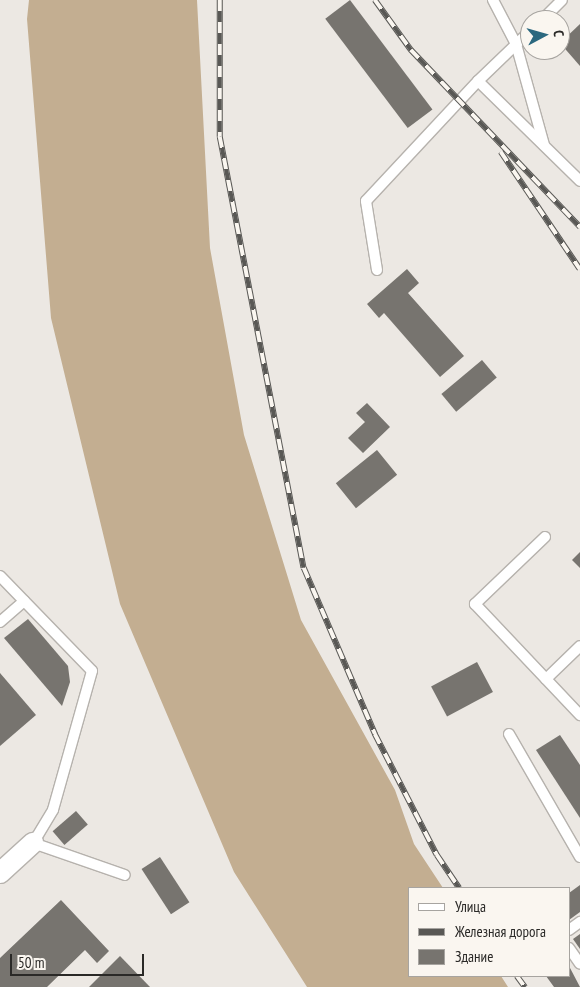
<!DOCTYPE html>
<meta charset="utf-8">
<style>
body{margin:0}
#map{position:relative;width:580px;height:987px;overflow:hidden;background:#ece8e3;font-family:"PT Sans Narrow",sans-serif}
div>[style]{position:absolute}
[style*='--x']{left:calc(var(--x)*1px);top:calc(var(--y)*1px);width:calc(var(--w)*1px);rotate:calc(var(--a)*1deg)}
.forest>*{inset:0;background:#c3ae91}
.building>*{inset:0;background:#77746f;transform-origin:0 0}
.roads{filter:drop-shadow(1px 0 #b6b2ad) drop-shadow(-1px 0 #b6b2ad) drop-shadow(0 1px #b6b2ad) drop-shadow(0 -1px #b6b2ad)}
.service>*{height:10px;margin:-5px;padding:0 5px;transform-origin:5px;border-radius:5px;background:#fff}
.minor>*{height:20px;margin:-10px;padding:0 10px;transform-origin:10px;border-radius:10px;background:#fff}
.rail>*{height:5.5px;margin-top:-2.75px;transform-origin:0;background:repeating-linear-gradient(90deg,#faf6f0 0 11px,#595855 0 22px);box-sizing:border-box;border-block:1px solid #595855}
span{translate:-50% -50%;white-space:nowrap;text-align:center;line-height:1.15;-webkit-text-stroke:5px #faf6f0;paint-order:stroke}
.legend{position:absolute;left:408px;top:887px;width:162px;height:90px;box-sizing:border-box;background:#faf6f0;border:1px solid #a7a4a0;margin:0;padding:6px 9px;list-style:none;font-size:15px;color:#2a2927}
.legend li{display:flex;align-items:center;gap:10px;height:25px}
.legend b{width:25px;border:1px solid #a7a4a0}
.north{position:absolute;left:520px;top:10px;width:50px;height:50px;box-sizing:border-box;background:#faf6f0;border:1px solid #a7a4a0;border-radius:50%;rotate:84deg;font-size:14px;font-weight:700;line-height:20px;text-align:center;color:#2a2927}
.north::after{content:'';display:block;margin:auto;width:18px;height:22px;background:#2b687f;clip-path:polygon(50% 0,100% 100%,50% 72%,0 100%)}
.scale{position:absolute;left:10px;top:954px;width:134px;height:22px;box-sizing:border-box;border:2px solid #2a2927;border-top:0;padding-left:6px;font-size:15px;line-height:18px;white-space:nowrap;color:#2a2927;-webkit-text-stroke:4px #faf6f0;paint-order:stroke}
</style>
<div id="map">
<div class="forest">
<i style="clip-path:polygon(29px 0,197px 0,210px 248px,244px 435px,301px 620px,395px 790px,414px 844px,443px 888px,409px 888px,409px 976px,501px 976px,508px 987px,307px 987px,234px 872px,120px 604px,51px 318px,27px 19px)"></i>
</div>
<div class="building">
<i style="left:350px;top:0;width:137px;height:31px;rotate:53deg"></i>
<i style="clip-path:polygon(580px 24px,580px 66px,560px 43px)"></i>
<i style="clip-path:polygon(407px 269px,419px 283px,408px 293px,464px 356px,440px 377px,384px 313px,379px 318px,367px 304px)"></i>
<i style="left:482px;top:360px;width:23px;height:53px;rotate:50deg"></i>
<i style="clip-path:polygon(367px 403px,390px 427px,363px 453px,348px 438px,365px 422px,356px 413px)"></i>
<i style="left:377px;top:450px;width:32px;height:53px;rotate:51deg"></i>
<i style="clip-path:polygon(580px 552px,580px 568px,572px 560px)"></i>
<i style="clip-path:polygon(28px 619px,68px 666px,70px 682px,62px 706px,4px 638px)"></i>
<i style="left:477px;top:662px;width:34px;height:52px;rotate:62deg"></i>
<i style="clip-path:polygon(0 673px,36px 715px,0 746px)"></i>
<i style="clip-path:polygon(560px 735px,580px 765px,580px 818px,536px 750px)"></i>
<i style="left:76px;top:811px;width:18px;height:31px;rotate:49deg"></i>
<i style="left:160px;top:857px;width:54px;height:22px;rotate:57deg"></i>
<i style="clip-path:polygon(580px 885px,580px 912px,569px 920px,569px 893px)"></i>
<i style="clip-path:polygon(61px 900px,109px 951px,97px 963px,85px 950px,47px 987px,0 987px,0 958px)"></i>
<i style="clip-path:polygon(580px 934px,580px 949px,573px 939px)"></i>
<i style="clip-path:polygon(120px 956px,150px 987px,89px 987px)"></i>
<i style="clip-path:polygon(569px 966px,580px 987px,554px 987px,546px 976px,569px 976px)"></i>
</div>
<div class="roads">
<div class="service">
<i style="--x:493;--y:0;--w:50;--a:62.4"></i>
<i style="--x:516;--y:44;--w:105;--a:74.5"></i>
<i style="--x:542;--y:20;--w:28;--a:-45"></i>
<i style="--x:530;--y:31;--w:72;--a:136.1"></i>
<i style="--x:478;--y:81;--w:143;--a:44.4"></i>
<i style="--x:377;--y:270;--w:70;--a:-99.1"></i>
<i style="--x:366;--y:201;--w:164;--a:-47"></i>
<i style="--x:545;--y:537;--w:97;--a:136.3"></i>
<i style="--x:475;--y:604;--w:153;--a:46.6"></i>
<i style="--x:0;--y:576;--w:132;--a:45.9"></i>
<i style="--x:92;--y:671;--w:144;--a:105.7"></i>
<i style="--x:53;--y:810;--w:39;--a:121"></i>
<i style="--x:33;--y:843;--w:97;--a:19.2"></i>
<i style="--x:0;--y:622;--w:32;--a:-41"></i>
<i style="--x:546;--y:679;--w:47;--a:-44.1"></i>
<i style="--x:509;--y:734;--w:142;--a:60"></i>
<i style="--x:569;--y:930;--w:14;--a:-36"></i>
<i style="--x:569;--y:948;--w:19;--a:55"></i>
</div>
<div class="minor">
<i style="--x:0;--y:873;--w:45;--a:-42.3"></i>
</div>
</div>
<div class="rail">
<i style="--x:220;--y:0;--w:137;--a:90"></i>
<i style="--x:220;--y:137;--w:439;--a:79"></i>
<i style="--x:304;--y:568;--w:181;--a:66.8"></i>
<i style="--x:375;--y:734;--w:136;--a:62.9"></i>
<i style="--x:437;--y:855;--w:40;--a:56"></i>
<i style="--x:375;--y:0;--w:62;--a:54.2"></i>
<i style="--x:411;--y:50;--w:245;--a:46.3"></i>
<i style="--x:501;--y:152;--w:141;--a:56"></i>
<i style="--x:517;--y:976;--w:14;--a:54"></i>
</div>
<ul class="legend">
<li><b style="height:6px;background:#fff"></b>Улица</li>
<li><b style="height:6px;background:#595855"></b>Железная дорога</li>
<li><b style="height:14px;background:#77746f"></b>Здание</li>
</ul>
<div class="north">С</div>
<div class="scale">50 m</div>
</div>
